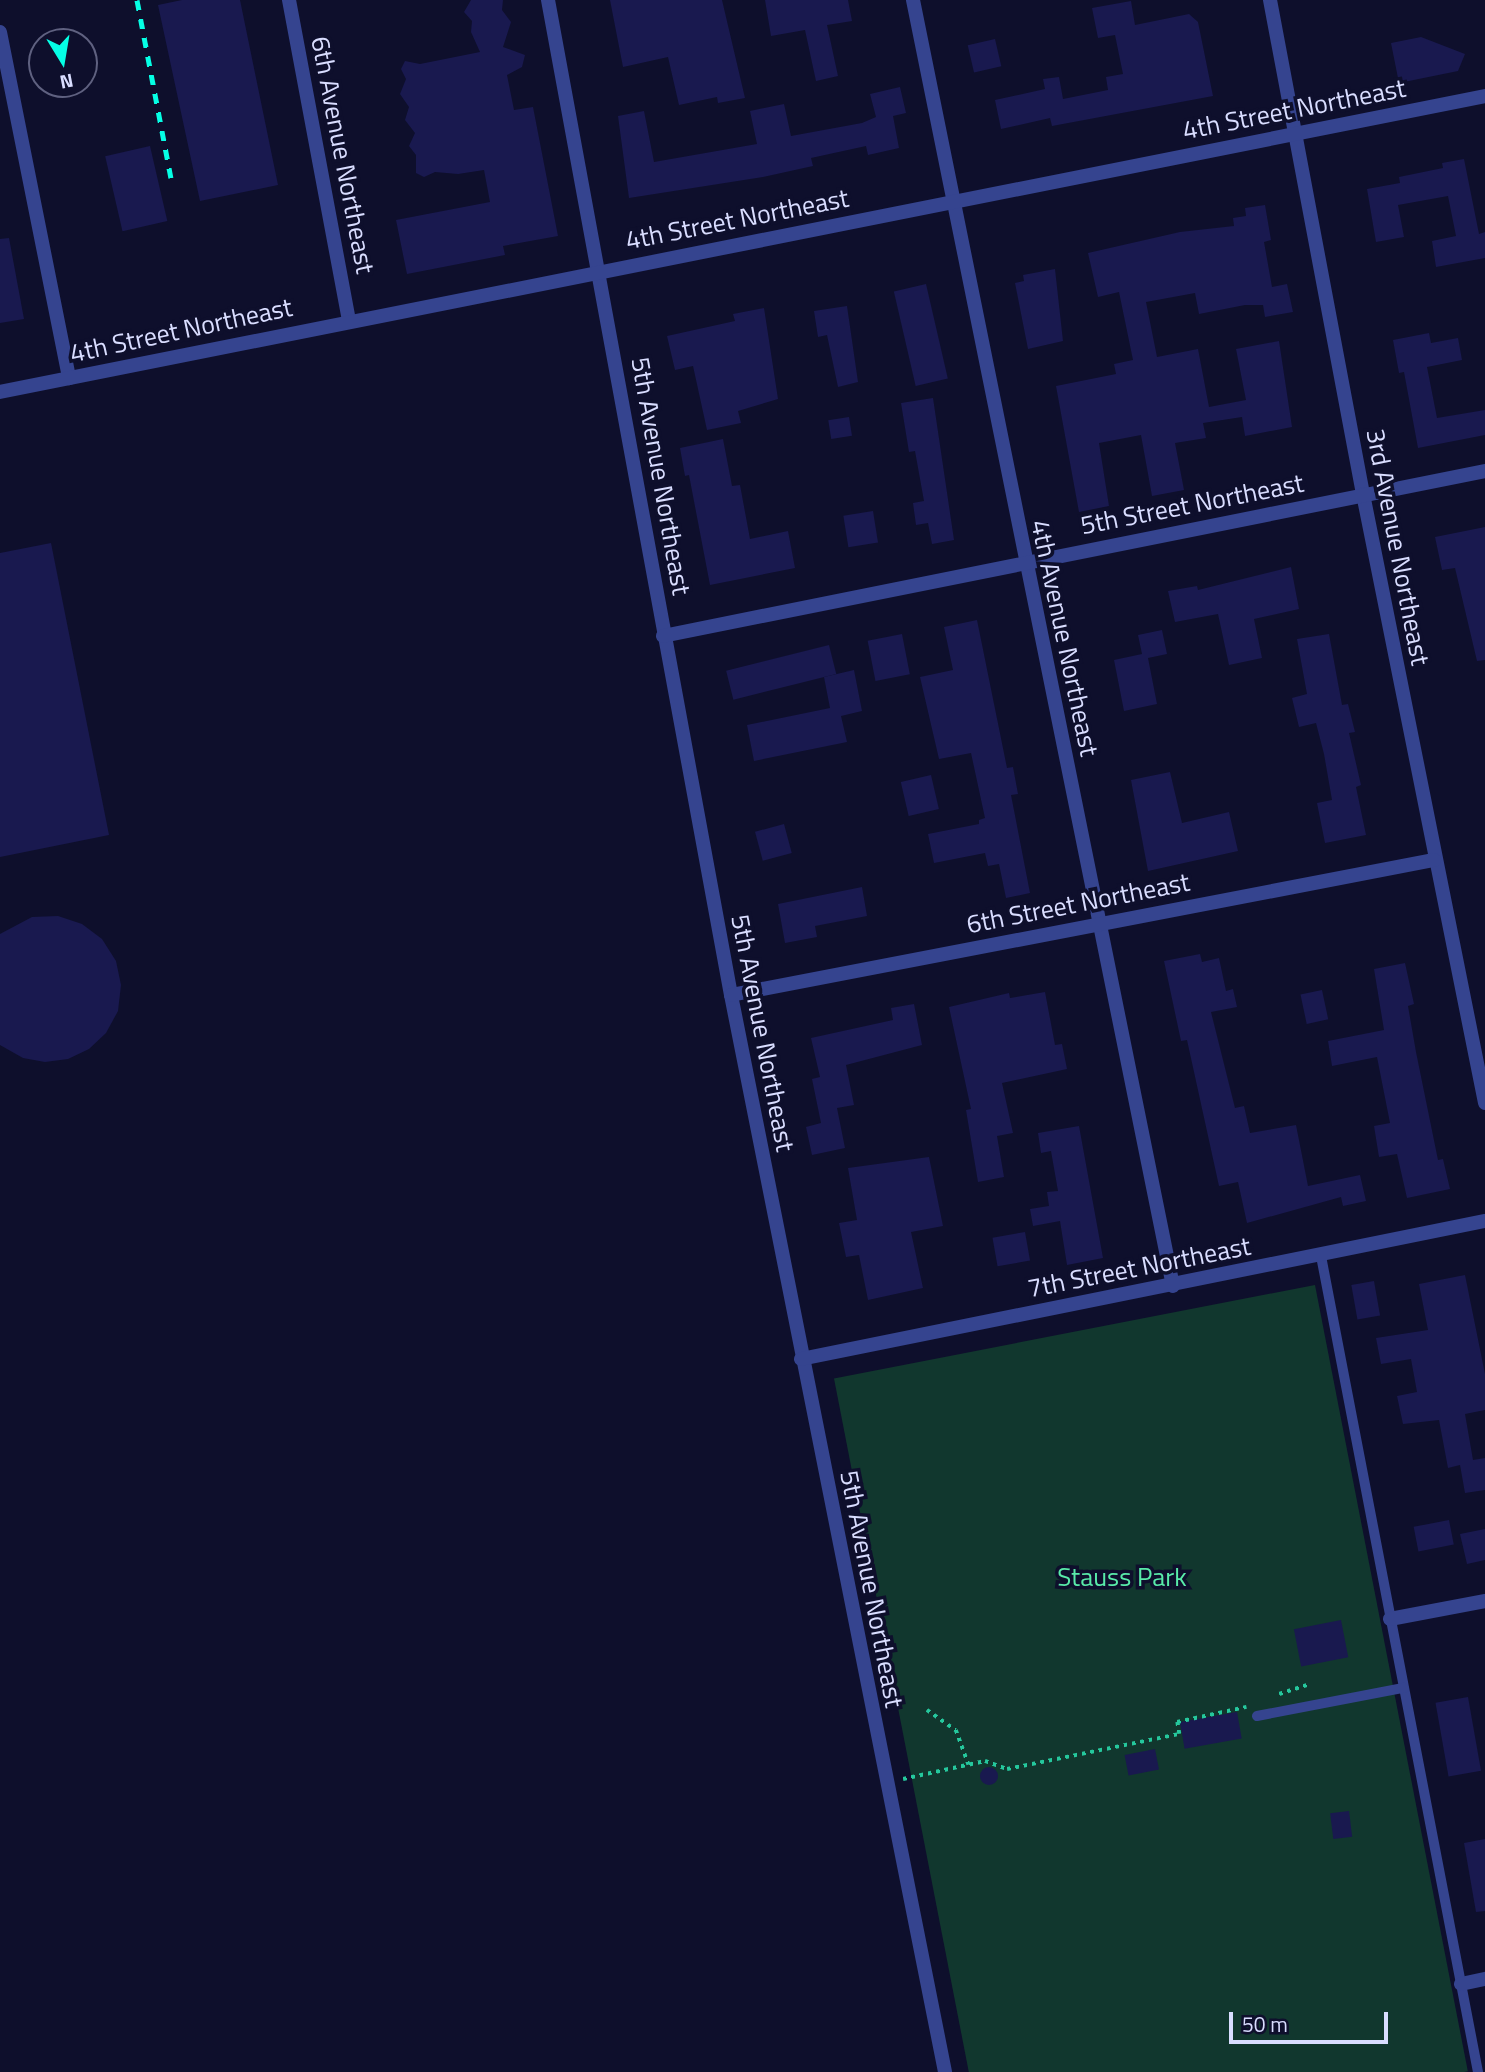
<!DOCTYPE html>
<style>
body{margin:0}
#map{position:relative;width:1485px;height:2072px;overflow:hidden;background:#0e0f2c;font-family:"Titillium Web",sans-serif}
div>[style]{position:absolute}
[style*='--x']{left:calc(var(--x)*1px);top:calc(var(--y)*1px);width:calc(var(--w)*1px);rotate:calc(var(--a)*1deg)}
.green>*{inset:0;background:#11372e;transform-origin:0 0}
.building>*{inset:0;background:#19194f;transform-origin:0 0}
.round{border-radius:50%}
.path>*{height:3.5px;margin-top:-1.75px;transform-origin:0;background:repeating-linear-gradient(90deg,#25c89d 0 3.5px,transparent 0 8.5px)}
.lane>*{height:10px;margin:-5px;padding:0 5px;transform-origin:5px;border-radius:5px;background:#35448f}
.street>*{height:14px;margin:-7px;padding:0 7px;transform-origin:7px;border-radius:7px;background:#35448f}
.rail>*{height:5px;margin-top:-2.5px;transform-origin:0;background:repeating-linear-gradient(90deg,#05ffe5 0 10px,transparent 0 19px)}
span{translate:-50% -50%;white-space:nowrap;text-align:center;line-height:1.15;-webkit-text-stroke:7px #0e0f2c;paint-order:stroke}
.street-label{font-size:26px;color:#d9ddff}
.park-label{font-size:26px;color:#59eba9}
.north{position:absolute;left:28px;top:28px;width:70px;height:70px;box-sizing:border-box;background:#0e0f2c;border:2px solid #5f6180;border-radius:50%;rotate:169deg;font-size:19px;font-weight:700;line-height:28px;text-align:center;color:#d9ddff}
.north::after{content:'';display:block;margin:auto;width:24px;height:32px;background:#05ffe5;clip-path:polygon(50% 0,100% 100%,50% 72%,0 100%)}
.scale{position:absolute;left:1229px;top:2012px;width:159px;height:32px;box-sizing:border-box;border:4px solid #d9ddff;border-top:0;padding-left:9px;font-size:21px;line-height:24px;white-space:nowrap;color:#d9ddff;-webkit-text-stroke:5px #0e0f2c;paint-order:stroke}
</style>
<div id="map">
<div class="green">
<i style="left:1315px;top:1285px;width:801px;height:490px;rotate:79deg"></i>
</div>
<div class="building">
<i style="clip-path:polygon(182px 0,240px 0,278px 185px,200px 201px,158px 5px)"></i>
<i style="clip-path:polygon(471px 0,503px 0,502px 10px,511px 22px,503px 47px,525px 55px,522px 67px,507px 75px,514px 110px,533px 107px,558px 236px,503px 246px,505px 255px,407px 274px,396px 220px,490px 202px,484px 170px,458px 174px,435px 172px,424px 177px,416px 173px,416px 155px,409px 146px,415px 133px,405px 120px,409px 107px,400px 94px,406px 79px,401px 69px,405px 61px,420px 64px,480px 52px,471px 32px,472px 21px,464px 12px)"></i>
<i style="clip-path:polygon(610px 0,722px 0,745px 98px,718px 103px,717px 97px,679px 105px,668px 57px,623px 67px)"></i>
<i style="clip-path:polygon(765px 0,848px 0,852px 21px,827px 25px,838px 76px,816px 81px,805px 30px,771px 36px)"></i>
<i style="clip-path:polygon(1131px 1px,1135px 25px,1189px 14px,1198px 22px,1213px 96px,1052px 126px,1050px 118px,1001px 129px,995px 100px,1045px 89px,1043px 79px,1059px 77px,1063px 99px,1108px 90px,1106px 77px,1123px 74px,1115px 35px,1098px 38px,1092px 8px)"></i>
<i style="clip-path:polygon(1421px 37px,1465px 54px,1458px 71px,1399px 83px,1391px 43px)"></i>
<i style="left:995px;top:39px;width:28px;height:28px;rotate:77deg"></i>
<i style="clip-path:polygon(900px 87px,906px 113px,893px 116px,899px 148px,868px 155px,866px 146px,811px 158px,813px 166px,763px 177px,629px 198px,618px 116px,644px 111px,654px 162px,757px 144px,750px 111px,784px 104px,791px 136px,862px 123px,876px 117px,870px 94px)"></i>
<i style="left:150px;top:146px;width:77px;height:46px;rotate:77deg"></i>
<i style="clip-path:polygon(1464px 159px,1479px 234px,1485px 232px,1485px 258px,1436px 267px,1432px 241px,1456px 236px,1448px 196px,1398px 205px,1404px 237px,1376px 242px,1367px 189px,1400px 183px,1399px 177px,1443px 168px,1442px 163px)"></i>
<i style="clip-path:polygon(1265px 205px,1271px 240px,1264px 242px,1272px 287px,1287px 284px,1293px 312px,1265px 317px,1263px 305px,1245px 305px,1199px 314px,1195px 293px,1146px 302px,1157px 357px,1198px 349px,1209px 407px,1246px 400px,1236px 349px,1279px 341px,1292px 427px,1245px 436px,1242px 417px,1203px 423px,1206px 438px,1175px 443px,1184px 490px,1152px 496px,1141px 435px,1099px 443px,1109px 506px,1079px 512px,1056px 386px,1116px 374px,1114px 364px,1133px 360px,1119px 292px,1098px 297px,1088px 253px,1180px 232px,1234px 226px,1233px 218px,1246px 216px,1245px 208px)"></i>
<i style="clip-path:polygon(9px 238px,24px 319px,0 323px,0 239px)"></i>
<i style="clip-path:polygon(1055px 269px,1063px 341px,1028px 349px,1015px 283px,1024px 281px,1023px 275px)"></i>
<i style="left:926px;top:284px;width:97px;height:33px;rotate:77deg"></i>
<i style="clip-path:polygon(847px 306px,858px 382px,838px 387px,827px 335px,818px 337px,814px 311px)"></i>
<i style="clip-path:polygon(764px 308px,778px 399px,738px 411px,741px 423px,707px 430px,693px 366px,675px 370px,667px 336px,735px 321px,733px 314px)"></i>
<i style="clip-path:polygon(1429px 333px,1431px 343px,1458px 338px,1462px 360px,1427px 367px,1437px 418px,1485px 410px,1485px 435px,1418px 448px,1404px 372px,1399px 373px,1393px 340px)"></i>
<i style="clip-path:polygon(933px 398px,954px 540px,932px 544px,928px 523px,916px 525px,913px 503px,924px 501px,915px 451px,909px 452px,901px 403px)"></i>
<i style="left:849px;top:417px;width:19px;height:21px;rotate:81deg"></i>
<i style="clip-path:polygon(723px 439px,732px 486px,740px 485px,750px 539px,788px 531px,795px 568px,710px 585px,689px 475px,685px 476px,680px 448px)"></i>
<i style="left:873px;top:511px;width:32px;height:30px;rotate:81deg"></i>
<i style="clip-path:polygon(1485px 527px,1485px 660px,1477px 661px,1455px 568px,1442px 570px,1435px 537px)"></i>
<i style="clip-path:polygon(51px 543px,109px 835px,0 857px,0 553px)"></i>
<i style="clip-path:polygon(1291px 567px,1299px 609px,1254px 619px,1262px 658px,1229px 665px,1218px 614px,1175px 622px,1168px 591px,1197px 586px,1198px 590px)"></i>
<i style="clip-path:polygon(977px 620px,1007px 768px,1013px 767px,1018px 794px,1011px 795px,1030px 893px,1006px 898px,999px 864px,988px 866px,985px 853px,934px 863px,928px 834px,979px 824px,979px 820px,985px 818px,971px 753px,939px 759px,920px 677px,953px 670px,944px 627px)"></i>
<i style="clip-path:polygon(1162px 630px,1167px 654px,1148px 658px,1157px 704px,1124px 711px,1114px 660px,1142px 654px,1138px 635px)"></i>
<i style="left:902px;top:634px;width:41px;height:35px;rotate:79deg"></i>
<i style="clip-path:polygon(1329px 634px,1342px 705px,1348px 704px,1355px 732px,1349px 733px,1361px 785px,1356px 787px,1366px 835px,1325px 843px,1317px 803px,1332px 800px,1324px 754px,1316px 723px,1299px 727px,1292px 698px,1307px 694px,1297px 639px)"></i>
<i style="left:829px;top:645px;width:30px;height:106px;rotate:76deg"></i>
<i style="clip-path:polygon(854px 670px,862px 711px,841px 716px,847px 742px,754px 761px,747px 725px,830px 708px,824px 677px)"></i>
<i style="clip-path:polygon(1170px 772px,1182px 823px,1229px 812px,1238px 851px,1148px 871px,1131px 780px)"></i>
<i style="left:931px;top:775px;width:35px;height:31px;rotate:77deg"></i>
<i style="left:784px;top:824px;width:30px;height:30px;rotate:75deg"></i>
<i style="clip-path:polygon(862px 887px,867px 916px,815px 926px,817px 937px,785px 943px,778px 904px)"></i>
<i style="clip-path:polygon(58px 916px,82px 924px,102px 939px,116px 961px,121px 985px,118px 1011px,106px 1033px,89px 1049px,68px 1059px,45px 1062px,23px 1058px,0 1045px,0 934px,32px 917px)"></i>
<i style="clip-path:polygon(1200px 954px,1202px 962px,1219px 958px,1226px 991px,1233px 989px,1237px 1007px,1211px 1012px,1235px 1108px,1244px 1106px,1250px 1133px,1296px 1125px,1308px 1186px,1360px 1175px,1366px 1201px,1343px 1206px,1341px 1197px,1247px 1223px,1238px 1182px,1219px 1186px,1187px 1040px,1181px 1041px,1164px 961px)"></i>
<i style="clip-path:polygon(1405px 963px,1414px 1004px,1408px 1006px,1416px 1052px,1438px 1160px,1443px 1159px,1450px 1189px,1407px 1198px,1397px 1154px,1379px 1157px,1374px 1126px,1390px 1123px,1377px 1057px,1332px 1066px,1328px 1041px,1384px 1030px,1374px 969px)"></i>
<i style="left:1322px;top:990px;width:30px;height:22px;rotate:78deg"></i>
<i style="clip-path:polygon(1045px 992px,1055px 1045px,1062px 1044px,1067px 1069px,1002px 1083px,1013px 1133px,997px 1136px,1004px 1177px,978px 1182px,966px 1110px,971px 1109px,949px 1007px,1009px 993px,1010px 998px)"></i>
<i style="clip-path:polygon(914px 1004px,922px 1045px,846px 1065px,854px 1105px,837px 1108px,845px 1148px,812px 1155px,806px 1127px,821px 1123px,812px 1079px,820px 1077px,811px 1038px,893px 1020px,891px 1008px)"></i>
<i style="clip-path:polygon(1079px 1126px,1103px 1258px,1067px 1265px,1060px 1221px,1033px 1226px,1030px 1209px,1049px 1206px,1047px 1192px,1058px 1191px,1051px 1151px,1041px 1153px,1038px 1133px)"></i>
<i style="clip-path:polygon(929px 1157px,943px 1226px,911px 1232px,923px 1288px,868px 1300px,859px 1255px,846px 1257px,839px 1223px,857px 1220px,848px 1168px)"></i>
<i style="left:1025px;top:1232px;width:29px;height:33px;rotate:80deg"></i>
<i style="clip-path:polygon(1465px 1275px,1485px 1374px,1485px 1410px,1465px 1414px,1473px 1460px,1485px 1458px,1485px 1490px,1465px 1493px,1460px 1465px,1448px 1468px,1439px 1420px,1403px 1424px,1397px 1396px,1417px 1392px,1411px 1359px,1381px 1364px,1376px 1338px,1428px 1330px,1419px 1284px)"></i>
<i style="left:1374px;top:1281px;width:35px;height:23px;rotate:80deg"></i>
<i style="left:1449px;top:1520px;width:25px;height:36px;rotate:79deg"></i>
<i style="clip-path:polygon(1485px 1529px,1485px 1560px,1467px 1564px,1460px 1534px)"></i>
<i style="left:1341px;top:1620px;width:38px;height:48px;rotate:79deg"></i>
<i style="left:1468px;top:1697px;width:75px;height:33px;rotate:80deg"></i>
<i style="left:1237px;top:1712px;width:27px;height:58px;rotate:80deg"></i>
<i style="left:1155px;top:1749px;width:21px;height:31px;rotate:79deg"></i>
<i class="round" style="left:980px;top:1767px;width:18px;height:18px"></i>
<i style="left:1349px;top:1811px;width:26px;height:19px;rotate:83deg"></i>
<i style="clip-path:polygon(1485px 1839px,1485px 1911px,1476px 1912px,1464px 1843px)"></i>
</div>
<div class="path">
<i style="--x:1279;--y:1694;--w:33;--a:-18"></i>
<i style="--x:927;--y:1710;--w:35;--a:35"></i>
<i style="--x:956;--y:1730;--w:37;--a:70"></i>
<i style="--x:903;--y:1779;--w:84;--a:-12.4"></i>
<i style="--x:985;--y:1761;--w:23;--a:20"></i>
<i style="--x:1007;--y:1769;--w:176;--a:-11.5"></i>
<i style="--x:1179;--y:1734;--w:12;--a:-99"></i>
<i style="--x:1177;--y:1722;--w:71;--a:-12.3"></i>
</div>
<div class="lane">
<i style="--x:1321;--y:1256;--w:831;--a:79.11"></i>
<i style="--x:1257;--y:1716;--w:149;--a:-10.9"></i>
</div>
<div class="street">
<i style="--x:289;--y:0;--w:326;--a:79.4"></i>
<i style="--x:548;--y:0;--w:1012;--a:79.58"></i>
<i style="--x:731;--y:995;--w:1098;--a:78.76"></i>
<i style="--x:913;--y:0;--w:1312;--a:78.57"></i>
<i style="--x:1270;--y:0;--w:503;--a:79.34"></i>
<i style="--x:1363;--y:494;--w:621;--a:78.67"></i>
<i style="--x:0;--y:32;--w:353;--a:78.7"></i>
<i style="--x:0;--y:392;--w:1514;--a:-11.27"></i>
<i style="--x:663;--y:636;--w:838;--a:-11.35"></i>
<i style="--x:731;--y:995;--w:716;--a:-10.87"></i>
<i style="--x:801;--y:1359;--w:698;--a:-11.41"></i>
<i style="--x:1390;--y:1619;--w:97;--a:-10.7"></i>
<i style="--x:1461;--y:1984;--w:25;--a:-12"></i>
</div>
<div class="rail">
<i style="--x:137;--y:0;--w:181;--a:79.2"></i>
</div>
<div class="street-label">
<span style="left:1294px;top:109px;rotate:-11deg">4th Street Northeast</span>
<span style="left:343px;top:155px;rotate:79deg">6th Avenue Northeast</span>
<span style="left:737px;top:219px;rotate:-11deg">4th Street Northeast</span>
<span style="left:181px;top:330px;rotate:-12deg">4th Street Northeast</span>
<span style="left:661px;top:476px;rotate:80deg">5th Avenue Northeast</span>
<span style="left:1192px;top:504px;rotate:-11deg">5th Street Northeast</span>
<span style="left:1398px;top:547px;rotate:79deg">3rd Avenue Northeast</span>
<span style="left:1065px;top:638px;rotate:78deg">4th Avenue Northeast</span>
<span style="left:1078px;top:903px;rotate:-11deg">6th Street Northeast</span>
<span style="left:763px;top:1033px;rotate:79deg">5th Avenue Northeast</span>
<span style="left:1139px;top:1267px;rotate:-11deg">7th Street Northeast</span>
<span style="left:872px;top:1589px;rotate:79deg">5th Avenue Northeast</span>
</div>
<div class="park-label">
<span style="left:1122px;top:1577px">Stauss Park</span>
</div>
<div class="north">N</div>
<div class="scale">50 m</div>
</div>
